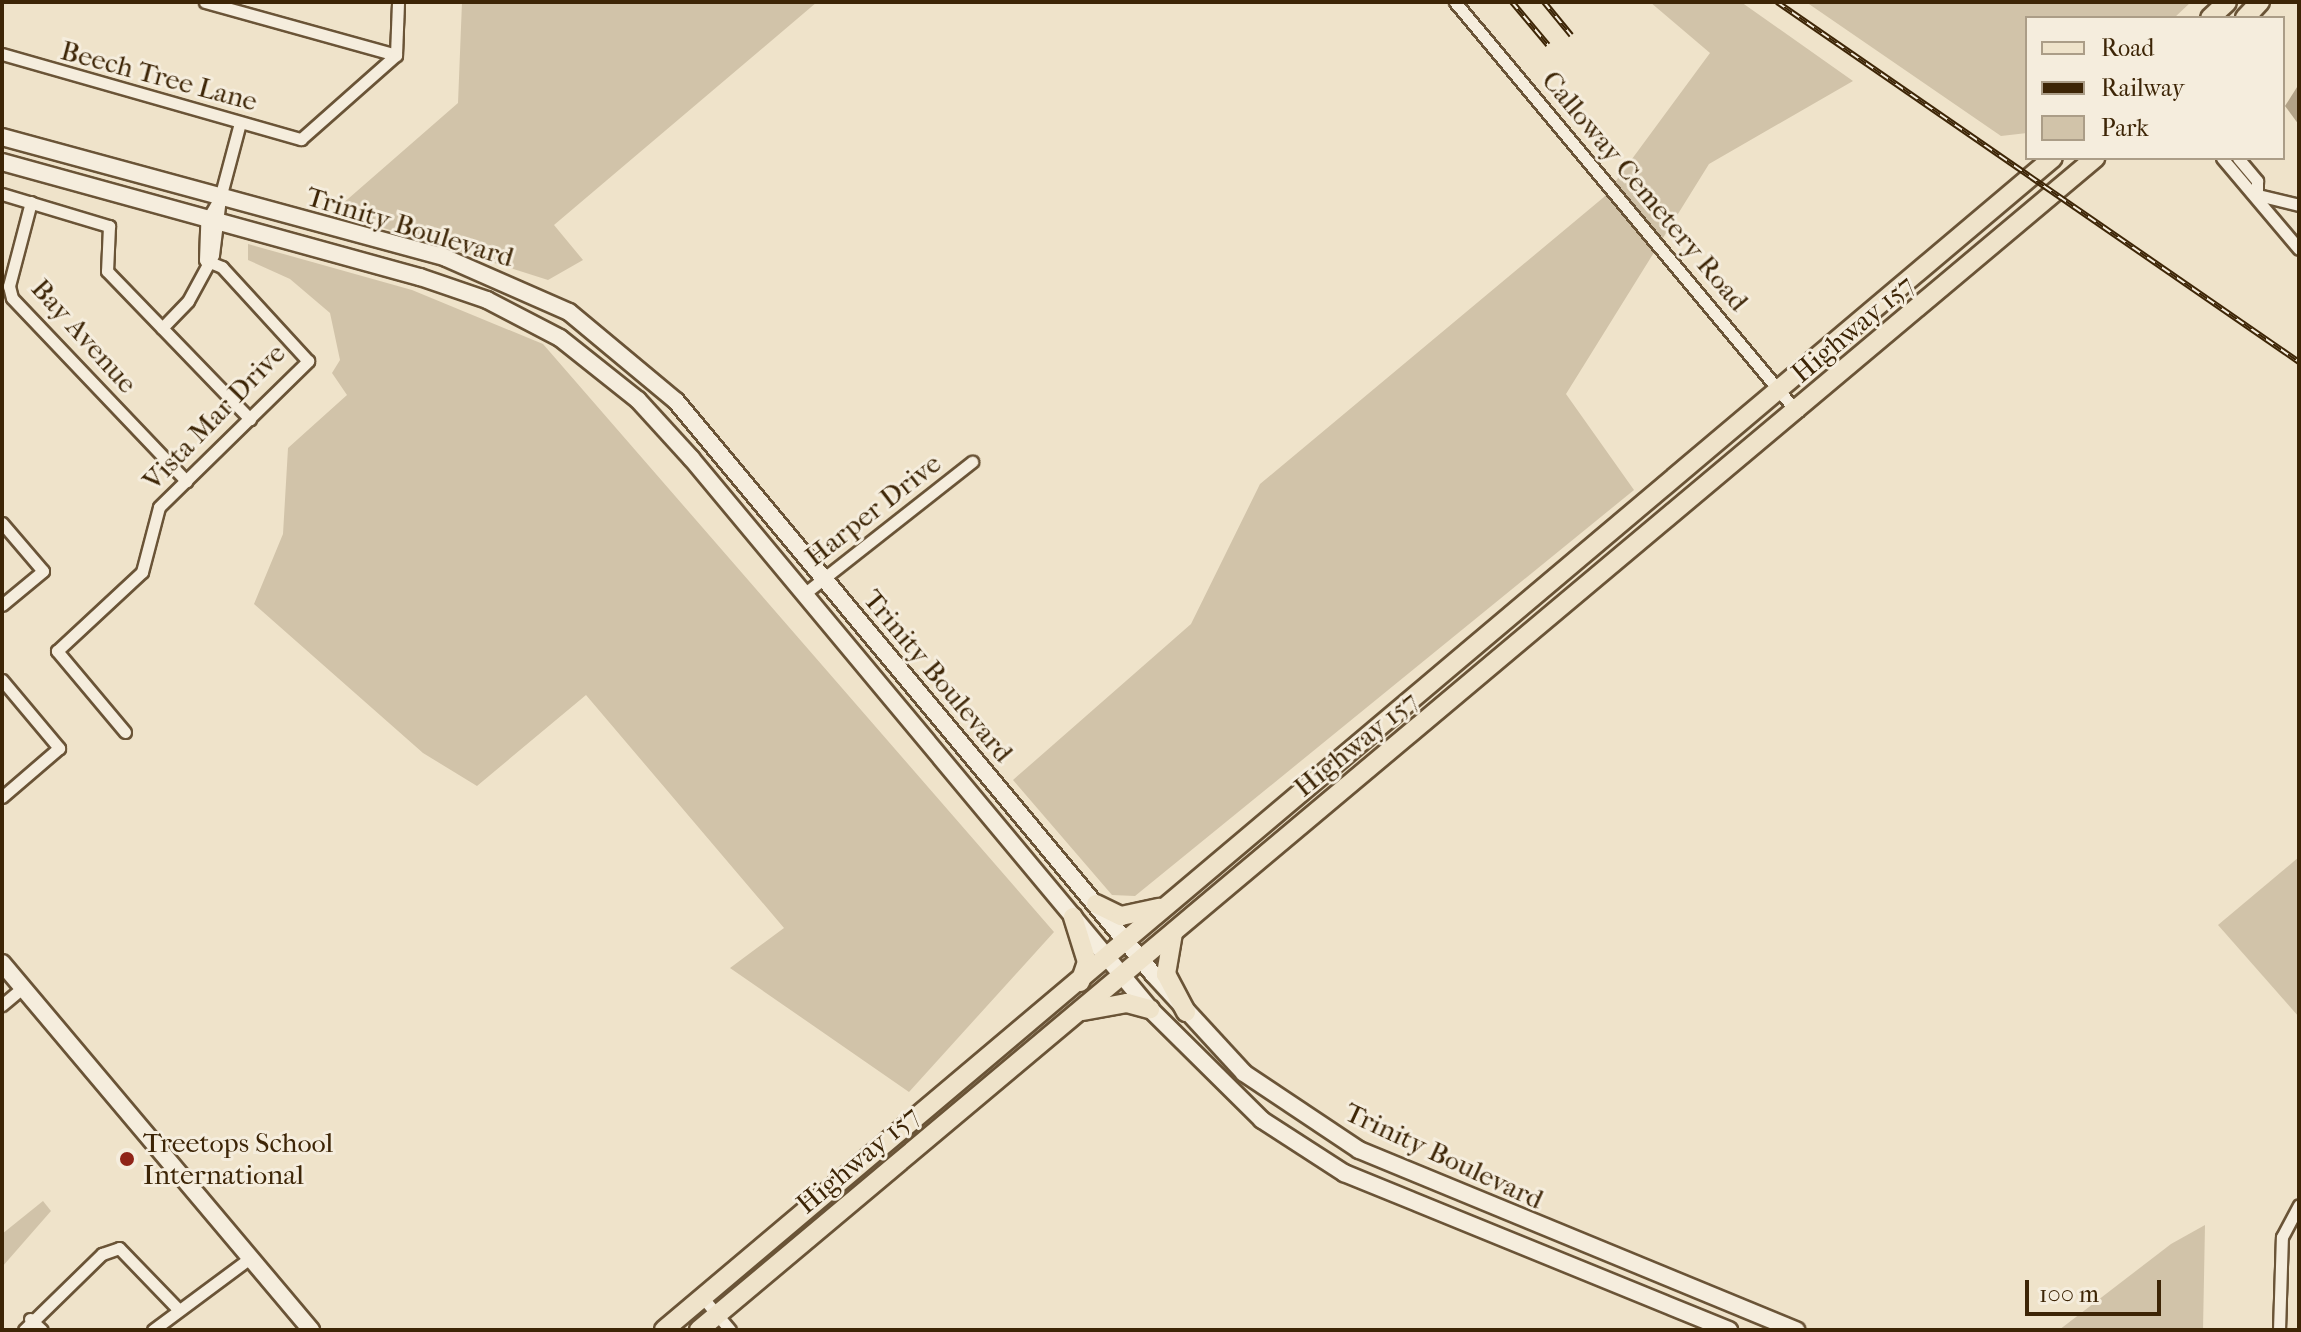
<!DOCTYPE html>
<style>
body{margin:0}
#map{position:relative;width:2301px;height:1332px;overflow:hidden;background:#efe3ca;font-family:"IM FELL French Canon",serif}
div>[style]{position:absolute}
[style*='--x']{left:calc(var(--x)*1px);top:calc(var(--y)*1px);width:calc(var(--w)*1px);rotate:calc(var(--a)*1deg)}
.green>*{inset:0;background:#d1c3a9}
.water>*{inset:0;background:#b2a287}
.roads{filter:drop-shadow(2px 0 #6a5437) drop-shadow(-2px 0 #6a5437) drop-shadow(0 2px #6a5437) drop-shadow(0 -2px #6a5437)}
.street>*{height:11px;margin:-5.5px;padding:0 5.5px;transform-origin:5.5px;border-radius:5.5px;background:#f5eddd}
.secondary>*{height:16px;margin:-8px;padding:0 8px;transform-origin:8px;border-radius:8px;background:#f5eddd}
.primary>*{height:18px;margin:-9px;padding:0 9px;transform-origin:9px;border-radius:9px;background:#efe3ca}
.rail>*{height:6px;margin-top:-3px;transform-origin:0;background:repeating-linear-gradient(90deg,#f5eddd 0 9px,#3d2506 0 18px);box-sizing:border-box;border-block:2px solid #3d2506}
.dots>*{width:22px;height:22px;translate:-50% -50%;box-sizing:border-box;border:4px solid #f5eddd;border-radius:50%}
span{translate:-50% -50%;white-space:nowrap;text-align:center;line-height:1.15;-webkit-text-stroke:6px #f5eddd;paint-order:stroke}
.street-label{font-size:28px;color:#3d2506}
.poi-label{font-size:28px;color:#3d2506}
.left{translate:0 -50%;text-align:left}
.frame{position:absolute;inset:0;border:4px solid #3d2506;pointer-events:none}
.legend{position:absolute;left:2025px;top:16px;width:260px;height:144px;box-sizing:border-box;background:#f5eddd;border:2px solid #ab9d87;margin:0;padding:10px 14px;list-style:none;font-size:24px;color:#3d2506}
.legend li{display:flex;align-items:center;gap:16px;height:40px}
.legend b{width:40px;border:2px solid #ab9d87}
.scale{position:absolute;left:2025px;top:1280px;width:136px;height:36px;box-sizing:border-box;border:4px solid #3d2506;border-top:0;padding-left:10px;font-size:24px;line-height:28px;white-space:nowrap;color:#3d2506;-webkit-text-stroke:6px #f5eddd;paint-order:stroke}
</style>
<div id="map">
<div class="green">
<i style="clip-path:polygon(462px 2px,817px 2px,554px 225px,583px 260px,548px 280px,333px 212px,458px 103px)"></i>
<i style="clip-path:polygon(1650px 2px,1741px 2px,1853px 81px,1709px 164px,1566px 394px,1634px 490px,1135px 896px,1112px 895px,1013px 780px,1191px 624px,1260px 484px,1604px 197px,1710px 53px)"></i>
<i style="clip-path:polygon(1806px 2px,2191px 2px,2174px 18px,2027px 18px,2027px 133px,2001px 136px)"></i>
<i style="clip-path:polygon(248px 244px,412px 290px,543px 344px,1054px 932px,909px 1092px,730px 968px,784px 928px,586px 695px,477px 786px,423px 753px,254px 604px,283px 534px,288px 448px,347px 395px,332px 373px,340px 360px,330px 313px,290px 279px,248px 260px)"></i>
<i style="clip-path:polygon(2299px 857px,2299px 1017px,2218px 925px)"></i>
<i style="clip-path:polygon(43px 1201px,51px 1211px,2px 1267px,2px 1234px)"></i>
<i style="clip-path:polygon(2205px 1225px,2203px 1330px,2059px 1330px,2171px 1244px)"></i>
</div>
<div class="water">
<i style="clip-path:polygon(2299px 84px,2299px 125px,2285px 106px)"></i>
</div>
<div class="roads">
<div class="street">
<i style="--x:205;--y:2;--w:198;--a:15.5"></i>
<i style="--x:1455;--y:2;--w:534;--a:50.17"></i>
<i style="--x:2;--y:54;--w:311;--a:15.9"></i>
<i style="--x:301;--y:139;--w:127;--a:-41.5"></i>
<i style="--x:396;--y:55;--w:53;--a:-87.8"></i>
<i style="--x:2222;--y:158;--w:119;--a:49.8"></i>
<i style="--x:2238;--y:158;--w:30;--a:50"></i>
<i style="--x:2257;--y:181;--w:14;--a:90"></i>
<i style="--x:2;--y:194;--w:112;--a:16.7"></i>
<i style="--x:109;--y:226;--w:45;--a:92.5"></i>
<i style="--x:107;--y:271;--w:206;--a:46"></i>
<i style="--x:2258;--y:195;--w:42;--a:13.7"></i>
<i style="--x:31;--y:202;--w:87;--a:104.7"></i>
<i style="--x:9;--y:286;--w:12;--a:76"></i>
<i style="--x:12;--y:298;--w:253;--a:46.4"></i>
<i style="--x:205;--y:260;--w:38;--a:-88"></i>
<i style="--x:206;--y:222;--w:28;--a:-60"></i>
<i style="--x:220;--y:198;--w:78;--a:-75.1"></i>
<i style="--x:162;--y:328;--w:37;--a:-46"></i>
<i style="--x:188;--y:301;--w:52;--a:-61.5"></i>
<i style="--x:213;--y:255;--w:57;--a:-83"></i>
<i style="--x:2;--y:523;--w:63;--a:49.5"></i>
<i style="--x:43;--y:571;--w:53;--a:140.3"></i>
<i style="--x:804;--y:594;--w:214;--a:-38.2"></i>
<i style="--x:2;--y:680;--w:89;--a:50"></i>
<i style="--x:59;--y:748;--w:75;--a:139.3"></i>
<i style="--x:125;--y:732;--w:106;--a:-130"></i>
<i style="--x:57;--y:651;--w:116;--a:-42.9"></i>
<i style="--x:142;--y:572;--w:67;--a:-75.3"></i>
<i style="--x:159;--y:507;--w:209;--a:-44.4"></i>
<i style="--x:308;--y:361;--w:127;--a:-132.5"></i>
<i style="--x:222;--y:267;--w:18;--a:-158"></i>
<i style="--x:2;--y:1005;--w:26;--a:-40"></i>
<i style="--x:703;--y:1298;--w:42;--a:49.8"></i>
<i style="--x:30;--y:1319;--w:16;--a:43"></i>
<i style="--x:24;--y:1330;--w:109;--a:-44.3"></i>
<i style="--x:102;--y:1254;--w:18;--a:-19"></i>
<i style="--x:119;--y:1248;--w:85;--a:46"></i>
<i style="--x:153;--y:1330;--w:121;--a:-36.6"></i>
<i style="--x:2279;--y:1330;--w:93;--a:-88.2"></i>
<i style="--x:2282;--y:1237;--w:36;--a:-62"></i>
</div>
<div class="secondary">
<i style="--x:2;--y:137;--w:460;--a:15.2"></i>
<i style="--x:446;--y:258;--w:134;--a:23.7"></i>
<i style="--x:569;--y:312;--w:139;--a:39.8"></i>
<i style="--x:676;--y:401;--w:746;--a:50.22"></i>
<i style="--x:1153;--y:974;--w:134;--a:47.4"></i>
<i style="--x:1244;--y:1073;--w:138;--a:33.8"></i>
<i style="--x:1359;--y:1150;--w:473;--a:22.4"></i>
<i style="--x:2;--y:162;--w:434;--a:15.4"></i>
<i style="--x:420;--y:277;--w:71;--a:18.9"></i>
<i style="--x:487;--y:300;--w:82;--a:27.5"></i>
<i style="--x:560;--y:338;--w:100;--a:38.5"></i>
<i style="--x:638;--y:400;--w:79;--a:47.6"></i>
<i style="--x:691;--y:458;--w:717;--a:50.2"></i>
<i style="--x:1150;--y:1009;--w:158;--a:44.7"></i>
<i style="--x:1262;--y:1120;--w:98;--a:32.9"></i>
<i style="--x:1344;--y:1173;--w:416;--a:22.2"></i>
<i style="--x:2;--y:963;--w:480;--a:49.9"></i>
</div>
<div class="primary">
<i style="--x:2210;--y:18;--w:23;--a:-43"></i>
<i style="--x:2245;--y:18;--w:22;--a:-47"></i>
<i style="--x:1096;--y:904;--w:28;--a:26"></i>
<i style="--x:1121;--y:916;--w:39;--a:-12"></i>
<i style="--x:1073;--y:917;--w:47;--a:72.7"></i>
<i style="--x:1087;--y:962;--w:21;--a:109"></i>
<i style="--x:1173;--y:933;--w:42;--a:99.7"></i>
<i style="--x:1166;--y:974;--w:43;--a:62.2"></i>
<i style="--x:1083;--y:1011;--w:45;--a:-10.3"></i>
<i style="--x:1127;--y:1003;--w:24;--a:15"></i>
<i style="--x:664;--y:1330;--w:1817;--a:-40.16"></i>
<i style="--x:699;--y:1330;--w:1823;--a:-40.01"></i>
</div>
</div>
<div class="rail">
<i style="--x:1512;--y:2;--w:56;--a:50.1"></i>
<i style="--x:1544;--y:2;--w:43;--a:50.7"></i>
<i style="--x:1777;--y:2;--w:634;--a:34.59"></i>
</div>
<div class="dots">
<i style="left:127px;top:1159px;background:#8f2418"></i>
</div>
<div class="street-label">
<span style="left:159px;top:76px;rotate:15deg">Beech Tree Lane</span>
<span style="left:1645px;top:191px;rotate:50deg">Calloway Cemetery Road</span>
<span style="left:410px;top:227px;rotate:17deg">Trinity Boulevard</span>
<span style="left:1853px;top:329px;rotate:-40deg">Highway 157</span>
<span style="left:84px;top:336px;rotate:48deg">Bay Avenue</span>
<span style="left:214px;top:417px;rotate:-46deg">Vista Mar Drive</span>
<span style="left:873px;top:510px;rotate:-38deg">Harper Drive</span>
<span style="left:938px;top:676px;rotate:50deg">Trinity Boulevard</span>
<span style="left:1356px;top:744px;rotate:-39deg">Highway 157</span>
<span style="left:1444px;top:1156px;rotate:25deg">Trinity Boulevard</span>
<span style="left:858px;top:1160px;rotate:-40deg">Highway 157</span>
</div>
<div class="poi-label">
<span class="left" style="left:143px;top:1159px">Treetops School<br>International</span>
</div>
<div class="frame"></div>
<ul class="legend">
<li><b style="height:10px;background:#efe3ca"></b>Road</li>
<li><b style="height:10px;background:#3d2506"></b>Railway</li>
<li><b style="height:22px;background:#d1c3a9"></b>Park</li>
</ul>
<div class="scale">100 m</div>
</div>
